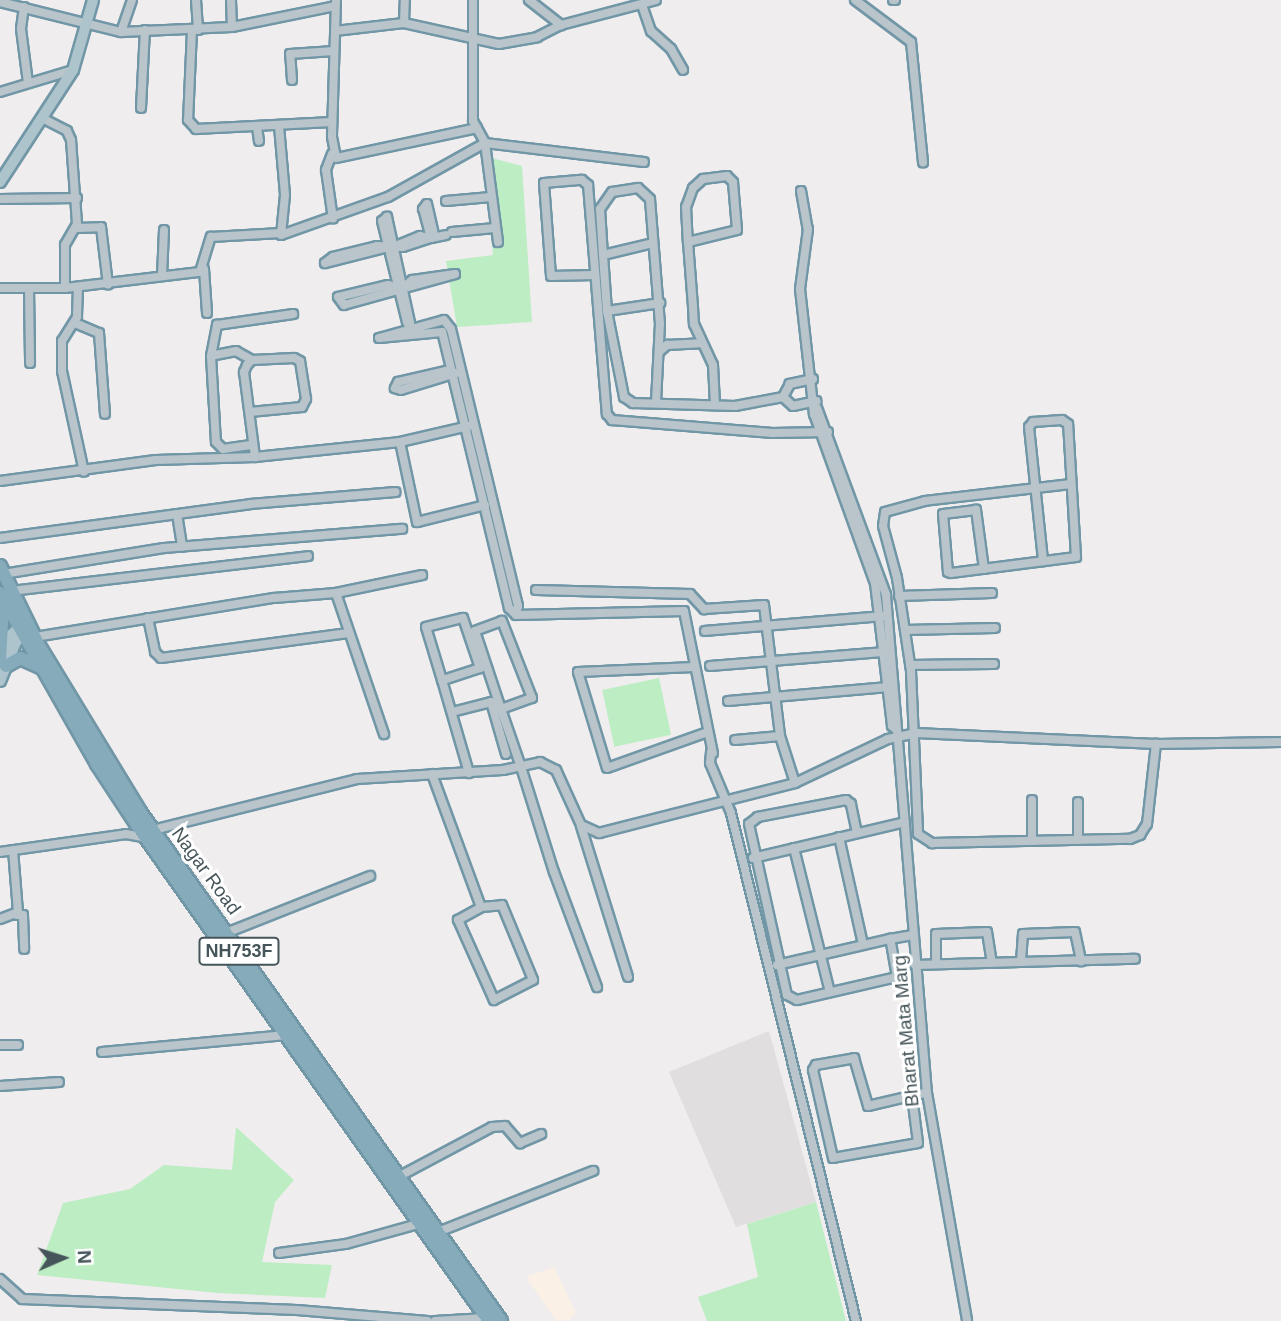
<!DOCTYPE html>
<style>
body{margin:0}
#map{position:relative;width:1281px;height:1321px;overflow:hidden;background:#f0edee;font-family:Arial,sans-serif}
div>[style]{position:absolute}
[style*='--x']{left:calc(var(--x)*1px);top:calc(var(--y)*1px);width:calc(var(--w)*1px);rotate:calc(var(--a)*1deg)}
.commercial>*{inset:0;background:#fbf0e6}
.education>*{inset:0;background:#e1dedf}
.green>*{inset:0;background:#bcedc3;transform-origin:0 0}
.roads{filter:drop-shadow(2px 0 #7197a7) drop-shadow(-2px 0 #7197a7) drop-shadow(0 2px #7197a7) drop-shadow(0 -2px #7197a7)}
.minor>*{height:8px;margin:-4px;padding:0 4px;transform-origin:4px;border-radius:4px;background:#b9c5ca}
.major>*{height:10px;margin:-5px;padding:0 5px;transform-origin:5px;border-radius:5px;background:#adc4cc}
.highway>*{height:12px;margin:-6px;padding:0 6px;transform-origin:6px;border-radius:6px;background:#86acbb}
span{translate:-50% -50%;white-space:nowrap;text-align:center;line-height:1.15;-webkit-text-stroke:6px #fff;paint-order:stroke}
.shield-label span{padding:2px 5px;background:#fff;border:2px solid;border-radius:5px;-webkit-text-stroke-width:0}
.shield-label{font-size:18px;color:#46555a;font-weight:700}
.street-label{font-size:19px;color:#46555a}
.north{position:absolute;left:28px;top:1223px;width:70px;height:70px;-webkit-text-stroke:5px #fff;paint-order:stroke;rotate:87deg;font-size:19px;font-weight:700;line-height:28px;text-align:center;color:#46555a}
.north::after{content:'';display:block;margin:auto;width:24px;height:32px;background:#46555a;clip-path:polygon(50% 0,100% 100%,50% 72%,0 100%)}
</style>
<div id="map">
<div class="commercial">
<i style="clip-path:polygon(554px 1267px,576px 1313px,569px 1320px,556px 1321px,526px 1277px)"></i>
</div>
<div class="education">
<i style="clip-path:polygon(769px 1031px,816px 1202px,736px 1227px,669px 1072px)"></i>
</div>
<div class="green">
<i style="clip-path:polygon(484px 156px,522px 166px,532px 322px,457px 327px,446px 261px,493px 255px)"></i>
<i style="left:659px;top:678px;width:58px;height:58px;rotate:78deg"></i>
<i style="clip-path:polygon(236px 1127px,294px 1180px,275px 1202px,262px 1262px,332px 1265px,325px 1298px,218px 1293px,37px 1275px,63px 1203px,130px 1189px,164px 1165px,232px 1170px)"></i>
<i style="clip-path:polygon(816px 1202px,846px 1321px,707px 1321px,698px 1297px,758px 1277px,747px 1224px)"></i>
</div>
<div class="roads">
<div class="minor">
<i style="--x:132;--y:0;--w:34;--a:109"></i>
<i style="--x:121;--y:32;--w:111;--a:-2.6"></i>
<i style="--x:232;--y:27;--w:105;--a:-11.5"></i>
<i style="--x:196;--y:0;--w:30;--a:86"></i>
<i style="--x:231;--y:0;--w:27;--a:88"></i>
<i style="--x:336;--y:0;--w:137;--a:91.7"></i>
<i style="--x:332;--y:137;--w:21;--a:79"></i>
<i style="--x:336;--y:158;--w:144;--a:-12"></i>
<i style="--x:473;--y:0;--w:121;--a:90"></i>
<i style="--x:473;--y:121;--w:25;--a:61"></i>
<i style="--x:485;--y:143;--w:100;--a:82.5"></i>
<i style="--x:529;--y:0;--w:41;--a:38"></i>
<i style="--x:561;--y:25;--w:98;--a:-14.7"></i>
<i style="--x:855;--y:0;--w:70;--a:36.9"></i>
<i style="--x:911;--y:42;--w:121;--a:84.3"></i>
<i style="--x:893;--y:0;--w:2;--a:0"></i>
<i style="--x:0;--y:2;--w:125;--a:13.9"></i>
<i style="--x:642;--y:5;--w:28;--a:71"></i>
<i style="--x:651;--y:31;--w:27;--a:42"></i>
<i style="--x:671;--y:49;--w:24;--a:60"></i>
<i style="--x:24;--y:7;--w:22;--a:98"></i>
<i style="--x:21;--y:29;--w:54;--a:82.6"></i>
<i style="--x:404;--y:23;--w:23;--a:-88"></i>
<i style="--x:192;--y:30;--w:90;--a:92.5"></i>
<i style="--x:188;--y:120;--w:12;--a:48"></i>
<i style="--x:196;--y:129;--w:136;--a:-2.9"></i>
<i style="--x:335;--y:31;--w:69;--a:-6.6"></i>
<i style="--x:404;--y:23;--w:97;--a:12.5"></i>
<i style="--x:499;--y:44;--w:39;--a:-10"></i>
<i style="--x:537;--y:37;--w:27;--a:-27"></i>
<i style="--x:292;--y:80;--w:26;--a:-94"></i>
<i style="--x:290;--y:54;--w:44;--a:-3.9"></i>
<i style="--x:0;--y:92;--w:76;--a:-16.8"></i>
<i style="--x:141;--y:108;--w:78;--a:-87.1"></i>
<i style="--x:42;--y:118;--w:28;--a:27"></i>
<i style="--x:67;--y:131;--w:10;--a:66"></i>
<i style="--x:71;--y:140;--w:84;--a:85.9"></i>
<i style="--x:77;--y:224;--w:24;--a:120"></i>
<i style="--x:65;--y:245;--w:43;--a:90"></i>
<i style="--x:279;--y:126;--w:69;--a:85"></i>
<i style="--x:285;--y:195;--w:40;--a:95.7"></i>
<i style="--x:281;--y:235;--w:114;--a:-19.6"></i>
<i style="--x:388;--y:197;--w:111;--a:-29.1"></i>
<i style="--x:485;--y:143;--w:160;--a:6.8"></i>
<i style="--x:257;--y:127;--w:14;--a:82"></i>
<i style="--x:332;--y:154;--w:17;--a:111"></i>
<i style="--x:326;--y:170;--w:49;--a:81.9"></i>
<i style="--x:801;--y:191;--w:39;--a:80"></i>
<i style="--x:808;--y:229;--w:61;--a:97.6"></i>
<i style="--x:800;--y:289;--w:126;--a:83.6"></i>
<i style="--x:814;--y:414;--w:180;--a:70.2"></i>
<i style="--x:875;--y:583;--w:144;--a:83.2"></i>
<i style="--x:892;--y:726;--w:6;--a:39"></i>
<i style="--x:0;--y:199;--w:77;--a:-0.7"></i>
<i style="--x:446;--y:201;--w:45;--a:-5.1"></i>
<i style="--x:427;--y:204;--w:28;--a:77"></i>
<i style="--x:433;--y:231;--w:7;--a:106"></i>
<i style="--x:431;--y:238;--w:30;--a:-105"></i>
<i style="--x:423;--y:209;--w:6;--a:-51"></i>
<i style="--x:77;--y:228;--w:24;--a:-2"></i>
<i style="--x:101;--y:227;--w:58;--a:83.1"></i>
<i style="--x:452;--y:232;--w:43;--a:-5.3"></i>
<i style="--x:431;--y:238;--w:15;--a:-11"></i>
<i style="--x:688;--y:242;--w:50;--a:-13.8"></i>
<i style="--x:737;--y:230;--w:48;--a:-94.8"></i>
<i style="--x:733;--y:182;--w:8;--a:-135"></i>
<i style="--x:727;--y:176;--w:24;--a:173"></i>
<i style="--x:703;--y:179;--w:13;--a:138"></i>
<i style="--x:693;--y:188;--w:20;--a:110"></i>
<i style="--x:686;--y:207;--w:35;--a:87"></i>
<i style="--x:688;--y:242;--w:65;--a:85.6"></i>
<i style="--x:693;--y:307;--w:17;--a:87"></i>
<i style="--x:694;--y:324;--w:45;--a:65.1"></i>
<i style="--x:713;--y:365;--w:40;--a:87.1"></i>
<i style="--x:388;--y:247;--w:65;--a:165.7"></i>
<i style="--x:325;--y:263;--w:10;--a:-37"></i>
<i style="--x:333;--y:257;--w:45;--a:-14"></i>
<i style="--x:377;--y:246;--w:26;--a:2"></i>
<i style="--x:403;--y:247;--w:29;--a:-18"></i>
<i style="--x:431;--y:238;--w:11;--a:-170"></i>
<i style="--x:420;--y:236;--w:27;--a:158"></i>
<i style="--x:603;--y:255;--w:51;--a:-13.5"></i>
<i style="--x:204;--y:269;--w:44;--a:86.1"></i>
<i style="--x:594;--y:275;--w:43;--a:178.7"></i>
<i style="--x:551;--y:276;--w:93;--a:-94.3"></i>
<i style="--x:544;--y:183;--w:38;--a:-5"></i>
<i style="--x:582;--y:180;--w:8;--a:40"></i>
<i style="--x:588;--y:185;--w:230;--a:85.3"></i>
<i style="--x:607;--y:414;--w:8;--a:50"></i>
<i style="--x:612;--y:420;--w:161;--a:4.6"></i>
<i style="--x:772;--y:433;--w:56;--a:-1"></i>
<i style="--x:162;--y:276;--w:46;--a:-87.5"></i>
<i style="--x:78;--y:287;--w:30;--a:92"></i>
<i style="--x:77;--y:317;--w:28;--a:122"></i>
<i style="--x:62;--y:341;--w:30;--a:90"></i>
<i style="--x:62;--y:371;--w:103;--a:77.7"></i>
<i style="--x:0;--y:288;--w:65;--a:0"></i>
<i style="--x:65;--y:288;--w:136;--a:-6.8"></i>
<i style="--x:200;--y:272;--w:37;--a:-73"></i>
<i style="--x:211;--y:237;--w:70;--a:-3.3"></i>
<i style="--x:29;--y:288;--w:75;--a:89.2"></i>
<i style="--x:398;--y:288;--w:10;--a:-163"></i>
<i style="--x:388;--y:285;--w:51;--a:166.5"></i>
<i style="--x:338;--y:297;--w:10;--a:53"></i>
<i style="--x:344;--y:305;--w:115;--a:-15.6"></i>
<i style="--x:455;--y:274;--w:43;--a:172.1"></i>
<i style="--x:412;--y:280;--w:9;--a:139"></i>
<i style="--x:607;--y:311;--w:54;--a:-8.6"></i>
<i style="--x:444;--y:320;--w:11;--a:52"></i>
<i style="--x:451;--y:329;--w:285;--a:76.4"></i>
<i style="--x:518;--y:606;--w:9;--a:103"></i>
<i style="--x:516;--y:615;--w:10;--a:-135"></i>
<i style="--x:509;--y:608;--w:284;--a:-103.6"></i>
<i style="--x:442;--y:332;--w:63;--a:174.6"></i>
<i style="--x:379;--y:338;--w:67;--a:-15.5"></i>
<i style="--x:75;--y:323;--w:26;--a:23"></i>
<i style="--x:99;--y:333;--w:81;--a:85.8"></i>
<i style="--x:411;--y:327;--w:113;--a:-102.3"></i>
<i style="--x:387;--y:217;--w:6;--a:141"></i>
<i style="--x:382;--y:221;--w:104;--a:76.1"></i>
<i style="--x:407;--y:322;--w:10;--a:61"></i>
<i style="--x:659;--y:352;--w:11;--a:-41"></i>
<i style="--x:667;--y:345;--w:34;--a:-3"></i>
<i style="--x:211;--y:356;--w:32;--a:-79"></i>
<i style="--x:217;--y:325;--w:77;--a:-8.2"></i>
<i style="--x:252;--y:360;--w:18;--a:-151"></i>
<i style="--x:236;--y:351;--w:25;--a:169"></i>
<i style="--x:211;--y:356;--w:86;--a:86.7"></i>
<i style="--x:216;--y:442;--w:10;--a:45"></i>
<i style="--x:223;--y:449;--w:30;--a:-8"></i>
<i style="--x:453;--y:374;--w:8;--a:-157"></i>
<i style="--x:446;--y:371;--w:49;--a:167.1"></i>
<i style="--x:398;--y:382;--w:7;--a:117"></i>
<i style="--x:395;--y:388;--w:6;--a:18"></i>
<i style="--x:401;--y:390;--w:58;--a:-17.2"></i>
<i style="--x:813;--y:379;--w:24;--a:168"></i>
<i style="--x:790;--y:384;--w:15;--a:118"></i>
<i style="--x:783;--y:397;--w:13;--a:42"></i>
<i style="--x:793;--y:406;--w:24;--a:-12"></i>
<i style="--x:656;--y:402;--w:78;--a:-87.1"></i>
<i style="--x:660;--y:324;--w:125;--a:-94.6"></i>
<i style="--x:650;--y:199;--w:16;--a:-137"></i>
<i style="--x:638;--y:188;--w:26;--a:171"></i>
<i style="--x:612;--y:192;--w:21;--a:125"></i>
<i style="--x:600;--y:209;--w:46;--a:86.3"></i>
<i style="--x:603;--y:255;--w:56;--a:85.9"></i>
<i style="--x:607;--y:311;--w:88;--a:78.8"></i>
<i style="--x:624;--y:397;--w:11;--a:34"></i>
<i style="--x:633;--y:403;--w:102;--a:1.7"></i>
<i style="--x:735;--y:406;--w:49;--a:-10.6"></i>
<i style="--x:817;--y:408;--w:199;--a:69.7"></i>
<i style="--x:886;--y:595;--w:500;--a:85.3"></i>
<i style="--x:927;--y:1093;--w:231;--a:80"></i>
<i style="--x:250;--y:412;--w:52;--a:-5.5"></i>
<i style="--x:302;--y:407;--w:9;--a:-63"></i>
<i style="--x:306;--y:399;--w:38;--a:-99"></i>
<i style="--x:300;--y:361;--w:7;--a:-153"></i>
<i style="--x:294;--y:358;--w:42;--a:177.3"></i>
<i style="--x:252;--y:360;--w:7;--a:135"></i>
<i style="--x:247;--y:365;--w:8;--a:113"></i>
<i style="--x:244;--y:372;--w:86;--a:82.6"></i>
<i style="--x:400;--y:442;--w:82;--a:78"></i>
<i style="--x:417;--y:522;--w:70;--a:-14"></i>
<i style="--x:0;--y:481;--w:157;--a:-7.7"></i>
<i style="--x:156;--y:460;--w:99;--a:-1.7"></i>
<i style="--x:255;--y:457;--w:146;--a:-5.9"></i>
<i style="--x:400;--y:442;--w:71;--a:-13.1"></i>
<i style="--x:1071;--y:484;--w:147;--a:173.4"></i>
<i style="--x:925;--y:501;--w:41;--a:164.6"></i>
<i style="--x:885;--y:512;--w:14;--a:98"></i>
<i style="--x:883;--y:526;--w:54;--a:74.9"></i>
<i style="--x:897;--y:578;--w:94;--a:81.4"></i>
<i style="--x:911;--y:671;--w:163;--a:87.5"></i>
<i style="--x:918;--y:834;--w:17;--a:33"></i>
<i style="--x:932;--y:843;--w:198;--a:-1.2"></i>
<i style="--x:1130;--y:839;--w:11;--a:-22"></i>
<i style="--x:1140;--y:835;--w:13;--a:-58"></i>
<i style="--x:1147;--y:824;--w:81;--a:-83.6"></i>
<i style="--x:177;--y:514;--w:33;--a:81"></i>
<i style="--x:0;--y:538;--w:252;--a:-7.7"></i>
<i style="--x:250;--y:504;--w:146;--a:-4.7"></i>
<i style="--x:984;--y:569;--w:60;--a:-97.7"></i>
<i style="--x:976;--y:510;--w:33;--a:173"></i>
<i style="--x:943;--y:514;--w:58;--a:85.1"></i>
<i style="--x:948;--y:572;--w:3;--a:18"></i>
<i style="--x:951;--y:573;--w:126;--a:-7.3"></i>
<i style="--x:1076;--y:557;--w:133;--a:-93.4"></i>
<i style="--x:1068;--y:424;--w:7;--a:-146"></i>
<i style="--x:1062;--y:420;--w:29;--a:176"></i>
<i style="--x:1033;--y:422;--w:6;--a:129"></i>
<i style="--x:1029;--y:427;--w:135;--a:84"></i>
<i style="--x:3;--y:574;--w:163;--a:-9.2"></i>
<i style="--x:164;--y:548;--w:239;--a:-4.6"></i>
<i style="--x:536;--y:590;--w:154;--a:1.5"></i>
<i style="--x:690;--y:594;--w:21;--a:47"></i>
<i style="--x:704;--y:609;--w:60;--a:-3.8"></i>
<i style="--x:764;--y:605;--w:132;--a:83"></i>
<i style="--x:780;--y:736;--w:45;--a:174.9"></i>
<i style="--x:11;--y:591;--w:299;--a:-6.7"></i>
<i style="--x:336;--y:593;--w:149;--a:71.2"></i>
<i style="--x:899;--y:596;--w:93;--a:-1.8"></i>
<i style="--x:516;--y:615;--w:168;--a:-1.4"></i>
<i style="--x:684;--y:611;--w:145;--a:78.5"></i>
<i style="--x:148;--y:618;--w:35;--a:78"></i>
<i style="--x:155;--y:652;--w:8;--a:45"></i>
<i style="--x:161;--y:658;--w:189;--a:-7.6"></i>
<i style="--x:905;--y:630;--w:90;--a:-1.3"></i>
<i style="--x:705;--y:631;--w:178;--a:-4.8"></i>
<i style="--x:35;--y:637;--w:242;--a:-9.3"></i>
<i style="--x:274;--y:598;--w:62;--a:-4.6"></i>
<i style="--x:336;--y:593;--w:88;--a:-11.8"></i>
<i style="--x:910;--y:665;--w:84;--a:-0.7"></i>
<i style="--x:710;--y:666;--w:176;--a:-4.6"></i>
<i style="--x:694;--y:667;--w:116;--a:177.5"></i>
<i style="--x:578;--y:672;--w:100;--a:73.2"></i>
<i style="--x:607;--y:768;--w:107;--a:-19.6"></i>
<i style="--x:442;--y:680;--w:55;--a:-106.8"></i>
<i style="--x:426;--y:627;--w:38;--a:-14"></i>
<i style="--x:463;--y:618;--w:53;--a:71.2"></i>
<i style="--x:480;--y:668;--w:40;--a:162"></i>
<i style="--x:442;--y:680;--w:97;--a:73.8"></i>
<i style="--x:728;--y:701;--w:161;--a:-5"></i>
<i style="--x:501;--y:709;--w:33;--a:-20"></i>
<i style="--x:532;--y:698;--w:83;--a:-111.3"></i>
<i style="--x:502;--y:621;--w:29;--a:160"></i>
<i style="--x:475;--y:631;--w:82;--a:71.6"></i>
<i style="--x:501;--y:709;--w:61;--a:71"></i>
<i style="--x:521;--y:767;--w:110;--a:72.6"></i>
<i style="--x:554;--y:872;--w:123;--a:69.5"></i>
<i style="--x:452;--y:712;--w:40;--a:-14.4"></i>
<i style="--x:491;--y:702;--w:54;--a:73.9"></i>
<i style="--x:780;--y:736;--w:49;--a:72.3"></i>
<i style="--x:711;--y:752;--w:11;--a:95"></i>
<i style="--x:710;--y:763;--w:54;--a:67.2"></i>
<i style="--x:731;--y:813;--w:523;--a:76.18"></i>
<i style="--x:432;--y:774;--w:142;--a:69.8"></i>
<i style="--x:481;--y:907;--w:21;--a:-5"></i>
<i style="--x:502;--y:905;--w:81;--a:67.5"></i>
<i style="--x:533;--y:980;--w:44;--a:152.9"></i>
<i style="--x:494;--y:1000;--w:88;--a:-114.2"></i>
<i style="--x:458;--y:920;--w:26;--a:-29"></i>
<i style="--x:1032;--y:800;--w:41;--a:90"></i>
<i style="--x:1078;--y:802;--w:38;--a:90"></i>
<i style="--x:581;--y:826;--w:158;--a:72.7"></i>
<i style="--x:153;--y:830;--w:210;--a:-14"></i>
<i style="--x:357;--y:779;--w:146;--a:-3.5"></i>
<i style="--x:503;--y:770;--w:38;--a:-12"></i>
<i style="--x:540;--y:762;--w:18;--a:27"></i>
<i style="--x:556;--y:770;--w:60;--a:65.6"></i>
<i style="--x:581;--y:825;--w:20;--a:24"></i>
<i style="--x:599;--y:833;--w:202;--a:-14.3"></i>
<i style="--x:795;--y:783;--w:103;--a:-25.3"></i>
<i style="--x:888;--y:739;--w:29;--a:-12"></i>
<i style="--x:916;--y:733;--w:240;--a:2.6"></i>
<i style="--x:1156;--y:744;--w:125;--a:-0.9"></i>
<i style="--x:857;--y:833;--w:30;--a:-102"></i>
<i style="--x:851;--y:804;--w:6;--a:-141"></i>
<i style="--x:846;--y:800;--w:90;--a:169.1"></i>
<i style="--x:758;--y:817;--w:11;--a:142"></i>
<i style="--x:749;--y:824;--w:175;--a:77.5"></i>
<i style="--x:787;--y:995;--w:11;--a:27"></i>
<i style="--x:797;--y:1000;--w:103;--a:-13"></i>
<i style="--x:897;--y:977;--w:39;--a:-100"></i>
<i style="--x:890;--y:939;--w:23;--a:-10"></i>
<i style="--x:839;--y:837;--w:110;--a:77.4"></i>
<i style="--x:794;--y:848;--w:148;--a:76"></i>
<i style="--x:0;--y:852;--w:127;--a:-8.1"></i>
<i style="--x:126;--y:834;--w:17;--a:10"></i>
<i style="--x:753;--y:858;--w:156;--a:-13.3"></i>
<i style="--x:17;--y:915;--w:6;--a:0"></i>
<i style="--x:23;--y:915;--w:34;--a:88"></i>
<i style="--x:0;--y:919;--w:19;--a:-21"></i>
<i style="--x:18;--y:912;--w:62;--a:-94.6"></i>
<i style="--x:226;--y:933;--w:155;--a:-21.6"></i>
<i style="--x:1021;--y:962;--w:28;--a:-86"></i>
<i style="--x:1023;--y:934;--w:52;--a:-2.2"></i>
<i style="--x:1075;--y:932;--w:30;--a:78"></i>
<i style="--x:936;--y:964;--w:30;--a:-90"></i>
<i style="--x:936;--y:934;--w:51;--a:-2.2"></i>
<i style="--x:987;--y:932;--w:31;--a:81"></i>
<i style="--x:777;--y:965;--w:116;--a:-13"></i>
<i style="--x:915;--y:965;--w:220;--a:-1.6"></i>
<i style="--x:0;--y:1045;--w:18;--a:0"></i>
<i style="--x:102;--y:1052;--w:185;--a:-5.3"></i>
<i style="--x:0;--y:1086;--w:59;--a:-3.9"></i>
<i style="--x:912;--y:1096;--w:47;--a:82.7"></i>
<i style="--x:918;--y:1143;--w:86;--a:170"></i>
<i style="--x:833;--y:1158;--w:90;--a:-102.8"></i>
<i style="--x:813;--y:1070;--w:6;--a:-59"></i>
<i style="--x:816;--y:1065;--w:39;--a:-10"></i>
<i style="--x:854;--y:1058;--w:50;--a:73.7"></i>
<i style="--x:868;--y:1106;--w:52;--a:-13.2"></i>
<i style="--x:919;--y:1094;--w:8;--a:-7"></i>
<i style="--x:398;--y:1177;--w:106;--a:-28"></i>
<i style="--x:492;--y:1127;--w:13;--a:-4"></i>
<i style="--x:505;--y:1126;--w:23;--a:49"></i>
<i style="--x:520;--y:1143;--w:23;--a:-23"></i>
<i style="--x:438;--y:1232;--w:167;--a:-21.5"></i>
<i style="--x:279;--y:1253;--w:68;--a:-7.7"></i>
<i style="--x:346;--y:1244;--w:78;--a:-15.6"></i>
<i style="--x:0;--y:1279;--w:30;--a:42"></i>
<i style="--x:22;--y:1299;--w:275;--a:2.3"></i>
<i style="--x:297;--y:1310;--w:131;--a:4.8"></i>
<i style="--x:435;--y:1321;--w:51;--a:-3.4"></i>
</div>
<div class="major">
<i style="--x:0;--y:182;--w:134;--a:-56.9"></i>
<i style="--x:73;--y:70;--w:73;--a:-74.1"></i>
<i style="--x:2;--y:654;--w:21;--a:-65"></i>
<i style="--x:11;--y:635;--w:18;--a:-45"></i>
<i style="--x:0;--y:681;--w:42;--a:-67.7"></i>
<i style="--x:16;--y:642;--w:17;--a:-45"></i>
</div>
<div class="highway">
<i style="--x:0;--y:566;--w:87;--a:64"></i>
<i style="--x:38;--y:644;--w:197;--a:58.7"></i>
<i style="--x:140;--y:812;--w:624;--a:54.65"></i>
<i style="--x:0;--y:593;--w:197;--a:60.4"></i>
<i style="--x:97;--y:764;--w:73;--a:56.7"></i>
<i style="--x:137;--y:825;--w:608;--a:54.64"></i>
<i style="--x:0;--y:660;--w:56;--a:-86.9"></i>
<i style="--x:6;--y:666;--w:16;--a:-30"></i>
<i style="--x:20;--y:658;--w:22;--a:24"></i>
</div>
</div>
<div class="shield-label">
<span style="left:239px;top:951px">NH753F</span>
</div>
<div class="street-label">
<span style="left:206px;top:871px;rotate:54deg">Nagar Road</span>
<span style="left:906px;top:1031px;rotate:-95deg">Bharat Mata Marg</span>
</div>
<div class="north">N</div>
</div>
